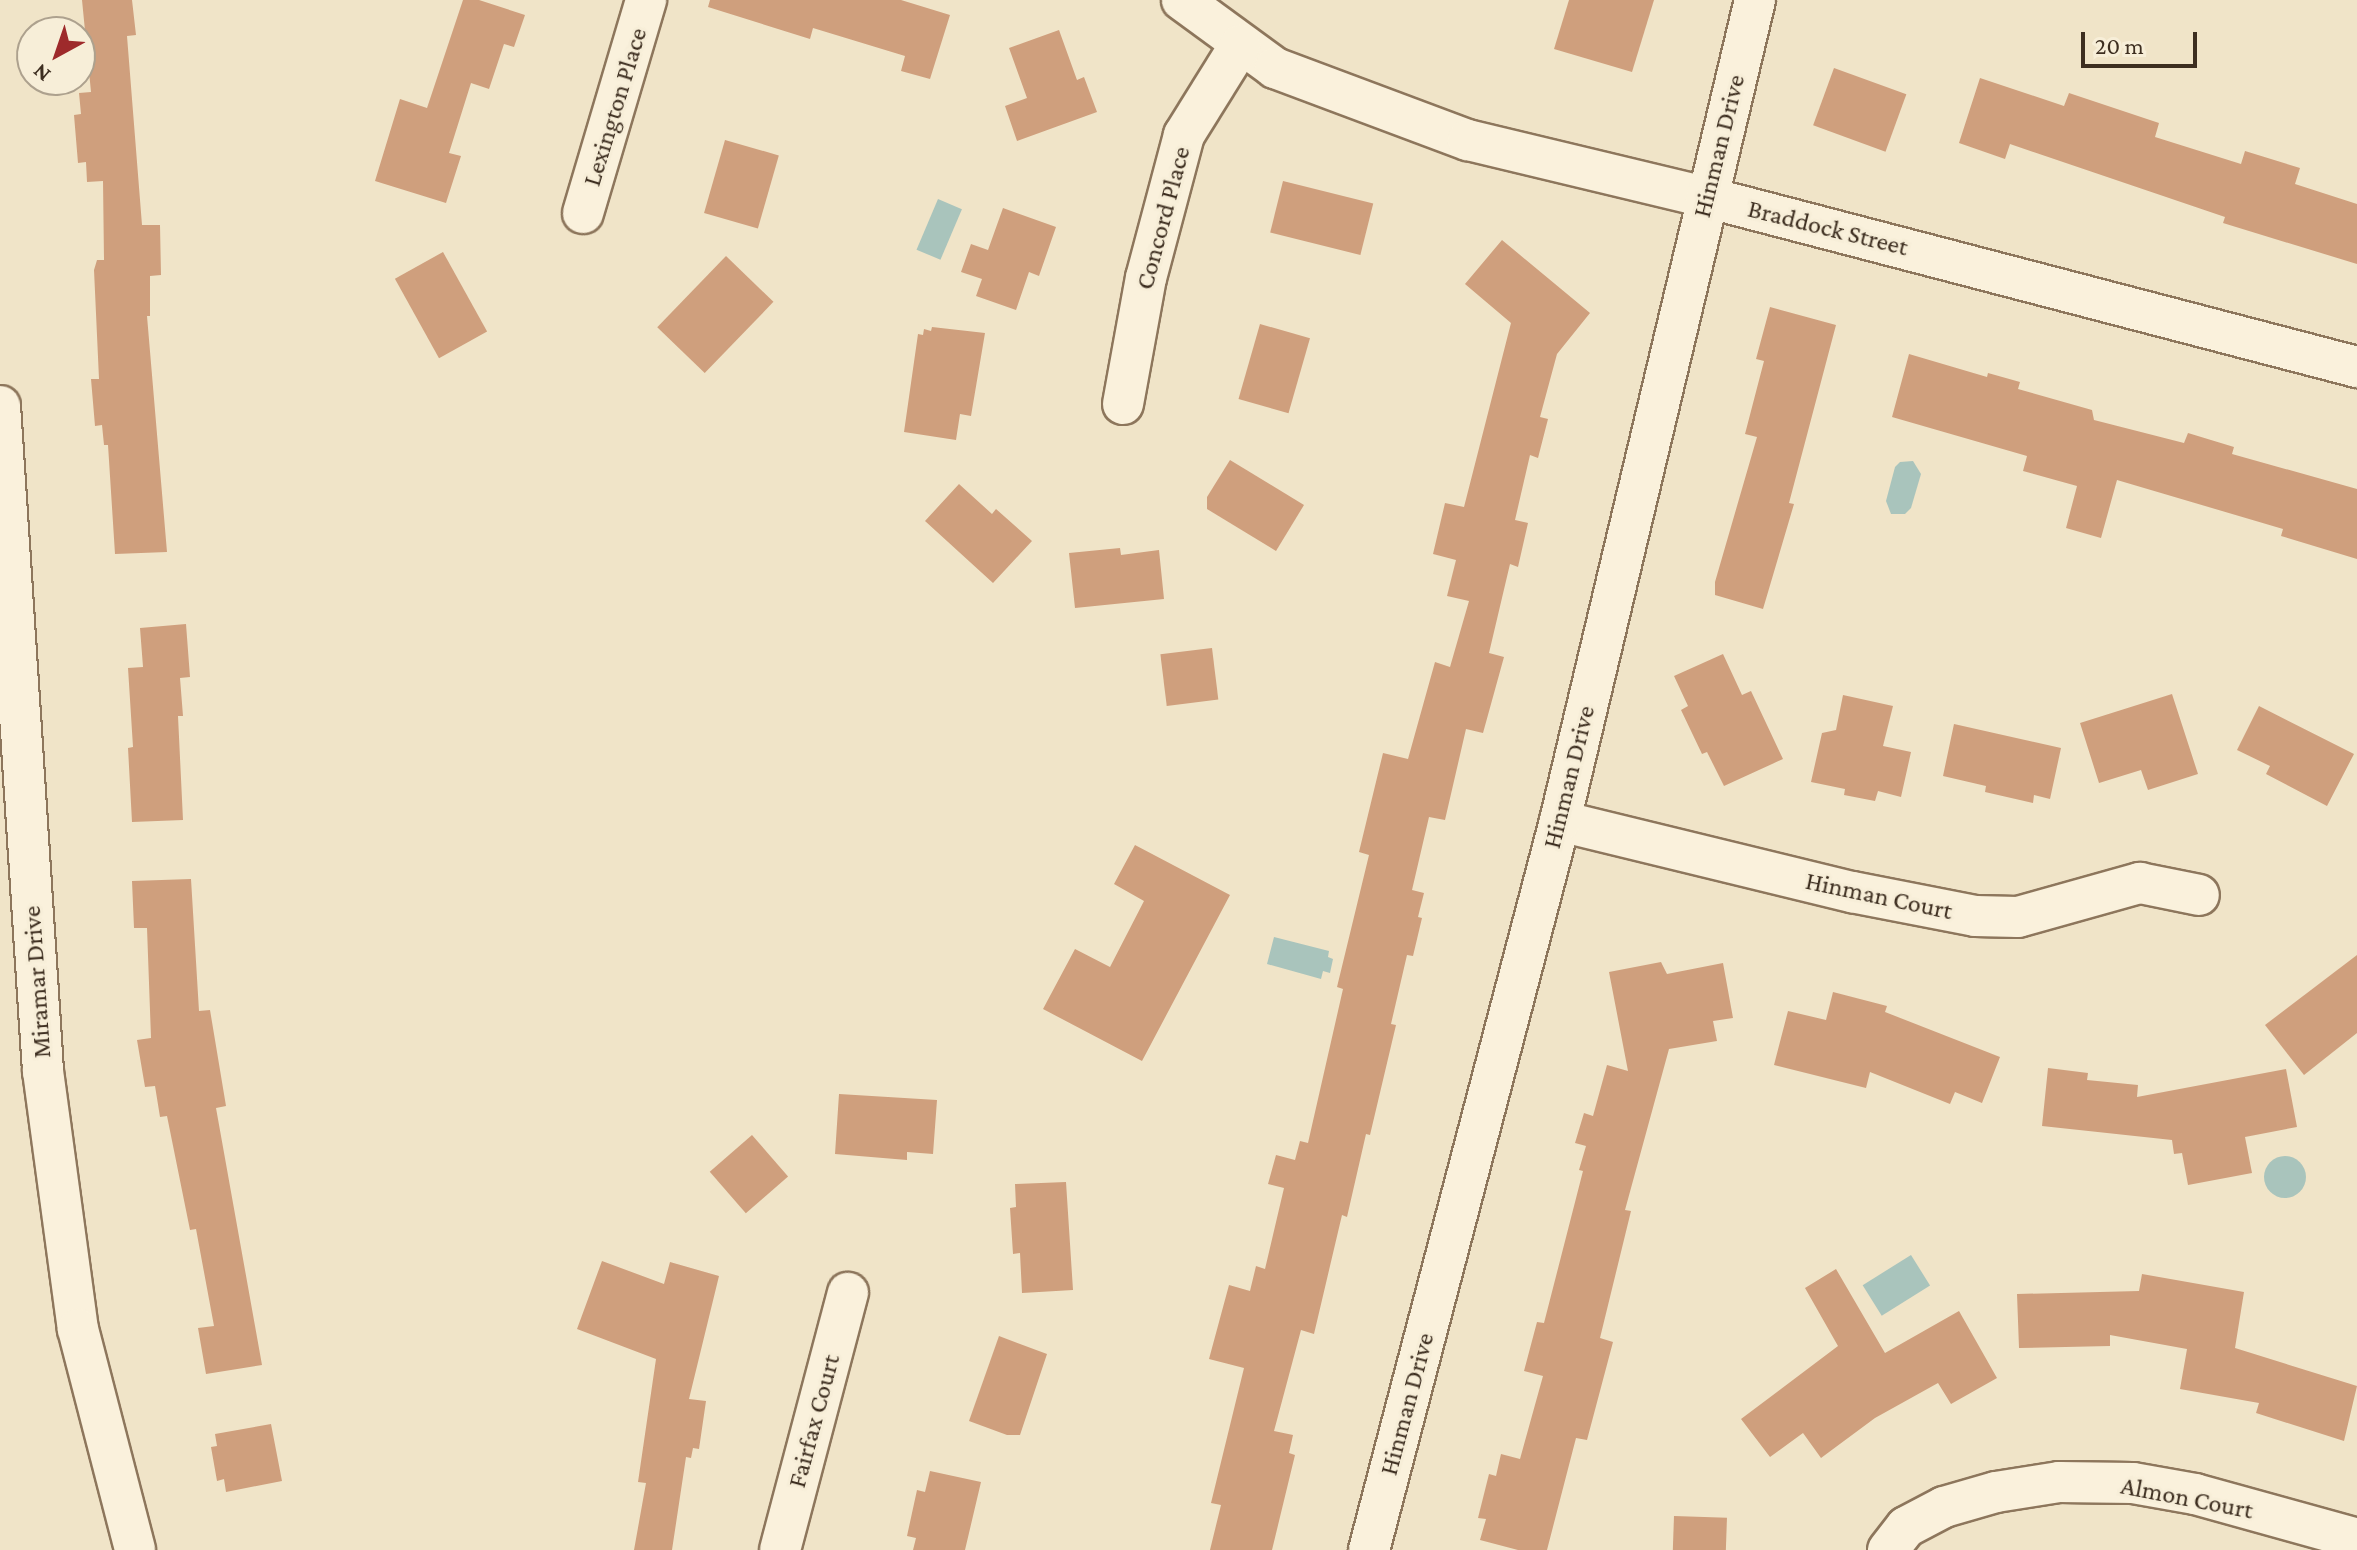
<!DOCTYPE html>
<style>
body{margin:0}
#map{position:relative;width:2357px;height:1550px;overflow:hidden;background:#f0e4c8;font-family:"Crimson Pro",serif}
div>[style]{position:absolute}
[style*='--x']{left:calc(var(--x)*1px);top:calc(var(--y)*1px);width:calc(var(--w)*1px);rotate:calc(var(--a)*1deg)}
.water>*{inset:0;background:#a9c4bc;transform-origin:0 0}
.round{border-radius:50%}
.building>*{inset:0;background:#cf9f7d;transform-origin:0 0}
.roads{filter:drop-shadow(2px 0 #8d765c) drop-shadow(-2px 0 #8d765c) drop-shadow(0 2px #8d765c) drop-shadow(0 -2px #8d765c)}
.minor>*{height:40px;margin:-20px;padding:0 20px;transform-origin:20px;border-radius:20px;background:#faf1dc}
span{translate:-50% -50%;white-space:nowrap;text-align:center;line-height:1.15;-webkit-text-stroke:6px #f7eed8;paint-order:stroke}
.street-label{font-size:26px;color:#3d2e20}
.north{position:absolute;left:16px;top:16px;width:80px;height:80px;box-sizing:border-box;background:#f7eed8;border:2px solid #ada18e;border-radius:50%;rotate:220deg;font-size:22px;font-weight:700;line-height:32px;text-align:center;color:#3d2e20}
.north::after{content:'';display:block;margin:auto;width:28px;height:36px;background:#9e2a2b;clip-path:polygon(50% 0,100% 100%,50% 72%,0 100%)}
.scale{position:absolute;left:2081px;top:32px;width:116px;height:36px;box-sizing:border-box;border:4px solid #3d2e20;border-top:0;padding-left:10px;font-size:24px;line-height:28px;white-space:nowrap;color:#3d2e20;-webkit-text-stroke:6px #f7eed8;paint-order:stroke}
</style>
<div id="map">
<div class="water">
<i style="left:938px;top:199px;width:26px;height:55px;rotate:23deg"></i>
<i style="clip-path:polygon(1913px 461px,1921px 474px,1911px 508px,1905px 514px,1891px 514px,1886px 501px,1895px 467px,1900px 462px)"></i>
<i style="clip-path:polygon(1274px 937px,1329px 951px,1328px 957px,1333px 959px,1330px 973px,1323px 971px,1321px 979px,1267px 964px)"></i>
<i class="round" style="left:2264px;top:1156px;width:42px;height:42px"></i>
<i style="left:1911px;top:1255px;width:36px;height:57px;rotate:58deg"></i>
</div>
<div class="building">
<i style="clip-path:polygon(82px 0,132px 0,136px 35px,127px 36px,142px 225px,160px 225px,161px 275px,150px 276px,150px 316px,147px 316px,167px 552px,115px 554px,108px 445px,104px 445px,102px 425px,95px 426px,91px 379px,99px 379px,94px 270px,97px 260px,104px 260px,103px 181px,87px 182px,86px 162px,78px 163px,74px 115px,81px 114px,79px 93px,91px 92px)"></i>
<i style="clip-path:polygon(463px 0,479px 0,525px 15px,514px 47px,504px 44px,489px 89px,471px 83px,449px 153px,461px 156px,446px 203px,375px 181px,400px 99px,427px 108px)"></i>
<i style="clip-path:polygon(710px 0,901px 0,950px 15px,930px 79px,901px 71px,905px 56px,813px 28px,810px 39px,708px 7px)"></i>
<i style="clip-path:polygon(1569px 0,1654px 0,1632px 72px,1554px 49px)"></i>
<i style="clip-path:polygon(1059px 30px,1077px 80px,1084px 77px,1097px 112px,1017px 141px,1005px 106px,1027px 98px,1009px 48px)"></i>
<i style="left:1834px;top:68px;width:77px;height:61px;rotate:20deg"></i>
<i style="clip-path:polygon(1980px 78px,2064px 106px,2069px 93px,2159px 123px,2155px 137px,2241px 164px,2245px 151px,2300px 168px,2295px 184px,2357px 204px,2357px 264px,2223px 223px,2225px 217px,2010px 144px,2005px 159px,1959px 143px)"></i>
<i style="left:725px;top:140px;width:56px;height:76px;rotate:16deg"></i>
<i style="left:1283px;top:181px;width:93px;height:53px;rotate:14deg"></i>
<i style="clip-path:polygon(1003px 208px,1056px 227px,1039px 276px,1029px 272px,1016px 310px,976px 296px,982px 279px,961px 272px,971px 244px,988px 250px)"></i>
<i style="clip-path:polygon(1502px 240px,1590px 313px,1557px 354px,1540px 417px,1548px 419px,1538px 458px,1530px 455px,1515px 520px,1528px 523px,1518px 567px,1510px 564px,1489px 653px,1504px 657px,1483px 733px,1466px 729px,1445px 820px,1429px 817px,1412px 890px,1424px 893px,1418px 917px,1422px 918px,1413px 956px,1407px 955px,1391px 1024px,1396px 1025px,1370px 1135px,1366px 1134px,1347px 1217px,1342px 1215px,1314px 1334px,1301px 1330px,1274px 1431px,1293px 1435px,1289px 1453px,1295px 1455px,1272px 1550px,1210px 1550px,1221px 1505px,1211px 1503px,1244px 1368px,1209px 1359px,1229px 1285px,1250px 1291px,1256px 1266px,1265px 1269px,1284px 1188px,1268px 1184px,1276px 1155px,1295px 1160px,1300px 1141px,1308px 1143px,1343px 989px,1337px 987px,1369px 855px,1359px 852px,1383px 753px,1408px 759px,1435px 662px,1450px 667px,1469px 601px,1447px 596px,1456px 560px,1433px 554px,1445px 503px,1464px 507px,1511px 323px,1465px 284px)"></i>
<i style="left:443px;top:252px;width:91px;height:55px;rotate:61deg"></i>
<i style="left:726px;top:256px;width:66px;height:99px;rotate:44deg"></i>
<i style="clip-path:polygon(1770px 307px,1836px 325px,1789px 503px,1794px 504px,1763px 609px,1715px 595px,1715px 582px,1757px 437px,1745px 434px,1764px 361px,1756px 359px)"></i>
<i style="left:1260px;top:324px;width:52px;height:78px;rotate:16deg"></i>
<i style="clip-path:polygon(932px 327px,985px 333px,971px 416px,960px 414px,956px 440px,904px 432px,918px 334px,923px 335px,924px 329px,931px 331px)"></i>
<i style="clip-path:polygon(1909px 354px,1987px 377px,1988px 373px,2020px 382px,2018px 389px,2092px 410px,2094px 420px,2184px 443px,2188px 433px,2234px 447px,2232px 454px,2357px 489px,2357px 559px,2281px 536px,2283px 529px,2117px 480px,2101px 538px,2066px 528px,2077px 486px,2023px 471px,2027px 456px,1892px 417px)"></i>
<i style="clip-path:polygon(1230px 460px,1304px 505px,1276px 551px,1207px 509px,1207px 497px)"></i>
<i style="clip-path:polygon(959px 484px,992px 514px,996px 509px,1032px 541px,993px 583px,925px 521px)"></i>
<i style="clip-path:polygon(1120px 548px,1121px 555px,1159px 550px,1164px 599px,1075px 608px,1069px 553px)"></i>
<i style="clip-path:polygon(186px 624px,190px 677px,180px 678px,183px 716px,178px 716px,183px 820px,132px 822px,128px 748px,133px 747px,128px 668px,143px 667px,140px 628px)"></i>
<i style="left:1212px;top:648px;width:52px;height:52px;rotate:83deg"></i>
<i style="clip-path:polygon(1723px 654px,1742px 695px,1751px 691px,1783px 759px,1724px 786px,1707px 752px,1702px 754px,1681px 710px,1688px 706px,1674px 676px)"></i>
<i style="clip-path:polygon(2172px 694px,2198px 774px,2148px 790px,2141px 770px,2099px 783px,2080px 723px)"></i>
<i style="clip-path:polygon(1843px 695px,1893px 706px,1883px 746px,1911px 752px,1901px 797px,1878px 791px,1875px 801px,1844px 795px,1845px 789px,1811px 782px,1822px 733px,1836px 730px)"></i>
<i style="clip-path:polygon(2259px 706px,2354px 754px,2327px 806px,2266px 774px,2270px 766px,2237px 750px)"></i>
<i style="clip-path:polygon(1954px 724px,2061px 748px,2050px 799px,2034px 795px,2033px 803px,1985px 792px,1986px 786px,1943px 776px)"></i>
<i style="clip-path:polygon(1135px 845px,1230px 895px,1142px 1061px,1043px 1009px,1075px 949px,1110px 967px,1144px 901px,1114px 884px)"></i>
<i style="clip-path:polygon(191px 879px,199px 1011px,210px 1010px,226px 1106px,216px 1108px,262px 1365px,206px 1374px,198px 1328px,214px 1326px,196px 1229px,190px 1230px,167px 1116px,160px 1117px,155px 1086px,145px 1087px,137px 1040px,151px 1038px,147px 928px,134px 928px,132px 881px)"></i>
<i style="clip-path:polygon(2357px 955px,2357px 1033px,2304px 1075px,2265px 1025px)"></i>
<i style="clip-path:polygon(1661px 962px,1667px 974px,1723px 963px,1733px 1018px,1713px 1021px,1717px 1041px,1669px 1049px,1625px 1210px,1631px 1211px,1600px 1338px,1613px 1342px,1587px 1440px,1576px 1438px,1547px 1550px,1518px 1550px,1480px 1540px,1486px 1519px,1478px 1518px,1489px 1474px,1496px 1476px,1501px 1454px,1520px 1459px,1543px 1376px,1524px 1371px,1537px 1322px,1544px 1323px,1583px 1171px,1579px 1170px,1586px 1146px,1575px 1143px,1584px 1113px,1593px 1116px,1607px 1065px,1628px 1071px,1609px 972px)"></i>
<i style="clip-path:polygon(1833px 992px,1887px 1006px,1885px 1012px,2000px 1057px,1982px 1103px,1955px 1092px,1950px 1104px,1870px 1072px,1866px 1088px,1774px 1065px,1788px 1011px,1826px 1020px)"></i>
<i style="clip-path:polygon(2048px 1068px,2088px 1073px,2087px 1080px,2138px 1085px,2137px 1097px,2286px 1069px,2297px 1127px,2245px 1137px,2252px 1173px,2188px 1185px,2182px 1153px,2174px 1154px,2172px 1140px,2042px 1126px)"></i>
<i style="clip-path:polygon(839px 1094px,937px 1100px,933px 1154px,907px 1152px,907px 1160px,835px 1154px)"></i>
<i style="left:752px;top:1135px;width:55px;height:56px;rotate:49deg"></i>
<i style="clip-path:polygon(1066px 1182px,1073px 1290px,1022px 1293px,1020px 1253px,1013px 1254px,1010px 1208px,1016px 1207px,1015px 1184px)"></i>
<i style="clip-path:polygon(602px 1261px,664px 1284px,670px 1262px,719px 1276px,689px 1399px,706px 1401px,699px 1449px,693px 1448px,691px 1458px,686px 1457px,672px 1550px,634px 1550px,646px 1483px,638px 1482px,656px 1359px,577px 1329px)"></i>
<i style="clip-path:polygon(1836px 1269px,1885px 1353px,1959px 1311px,1997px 1378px,1951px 1404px,1938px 1383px,1875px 1418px,1821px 1458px,1803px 1433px,1770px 1457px,1741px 1419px,1838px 1346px,1805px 1288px)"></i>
<i style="clip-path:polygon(2142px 1274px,2244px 1292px,2235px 1348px,2357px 1386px,2344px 1441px,2256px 1413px,2259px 1403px,2180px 1389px,2187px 1349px,2110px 1335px,2110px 1346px,2019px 1348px,2017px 1294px,2139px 1291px)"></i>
<i style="clip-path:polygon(999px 1336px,1047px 1354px,1020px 1435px,1007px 1435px,969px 1421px)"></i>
<i style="clip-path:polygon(271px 1424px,282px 1481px,226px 1492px,224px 1479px,217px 1481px,211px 1447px,217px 1446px,215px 1434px)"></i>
<i style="clip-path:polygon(930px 1471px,981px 1482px,965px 1550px,913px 1550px,916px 1538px,907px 1536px,917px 1490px,925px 1492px)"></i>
<i style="left:1674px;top:1516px;width:53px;height:34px;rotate:2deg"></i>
</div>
<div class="roads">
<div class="minor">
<i style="--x:1182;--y:0;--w:115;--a:36.2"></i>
<i style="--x:1275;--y:68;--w:206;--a:20.5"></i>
<i style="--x:1468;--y:140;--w:245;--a:13.5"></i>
<i style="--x:1706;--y:197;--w:673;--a:14.64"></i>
<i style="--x:583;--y:213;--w:222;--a:-73.5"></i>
<i style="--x:1123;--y:404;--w:128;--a:-79.7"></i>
<i style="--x:1146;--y:278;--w:148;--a:-75.1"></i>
<i style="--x:1184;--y:135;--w:106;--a:-58.1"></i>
<i style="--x:0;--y:406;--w:666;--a:86.3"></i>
<i style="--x:43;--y:1071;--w:260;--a:82.3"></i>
<i style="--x:78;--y:1329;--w:228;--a:75.5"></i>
<i style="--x:1560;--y:821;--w:301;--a:13.7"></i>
<i style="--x:1852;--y:892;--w:125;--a:11"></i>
<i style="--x:1975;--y:916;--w:43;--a:1.3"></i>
<i style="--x:2018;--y:917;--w:127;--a:-15.6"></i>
<i style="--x:2140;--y:883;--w:60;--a:11.5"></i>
<i style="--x:780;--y:1550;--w:266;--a:-75.2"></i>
<i style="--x:1369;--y:1550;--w:754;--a:-75.32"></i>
<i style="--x:1560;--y:821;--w:844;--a:-76.64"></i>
<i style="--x:1888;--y:1550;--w:29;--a:-52"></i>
<i style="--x:1906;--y:1527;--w:43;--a:-27.8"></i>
<i style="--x:1944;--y:1507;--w:54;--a:-16.1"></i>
<i style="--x:1996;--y:1492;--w:64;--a:-9"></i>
<i style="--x:2059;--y:1482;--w:74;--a:0.8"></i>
<i style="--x:2133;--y:1483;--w:63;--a:10.1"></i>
<i style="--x:2195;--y:1494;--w:168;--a:15.5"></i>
</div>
</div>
<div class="street-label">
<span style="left:615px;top:107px;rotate:-73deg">Lexington Place</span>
<span style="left:1719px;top:146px;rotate:-76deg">Hinman Drive</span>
<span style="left:1163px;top:218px;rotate:-75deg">Concord Place</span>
<span style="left:1828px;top:228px;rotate:14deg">Braddock Street</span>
<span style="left:1569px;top:777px;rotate:-76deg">Hinman Drive</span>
<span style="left:1879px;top:896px;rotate:12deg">Hinman Court</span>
<span style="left:37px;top:982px;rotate:-94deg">Miramar Drive</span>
<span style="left:1407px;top:1404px;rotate:-75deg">Hinman Drive</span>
<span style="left:814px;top:1421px;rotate:-75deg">Fairfax Court</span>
<span style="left:2187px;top:1498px;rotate:11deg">Almon Court</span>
</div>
<div class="north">N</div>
<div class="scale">20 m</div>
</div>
